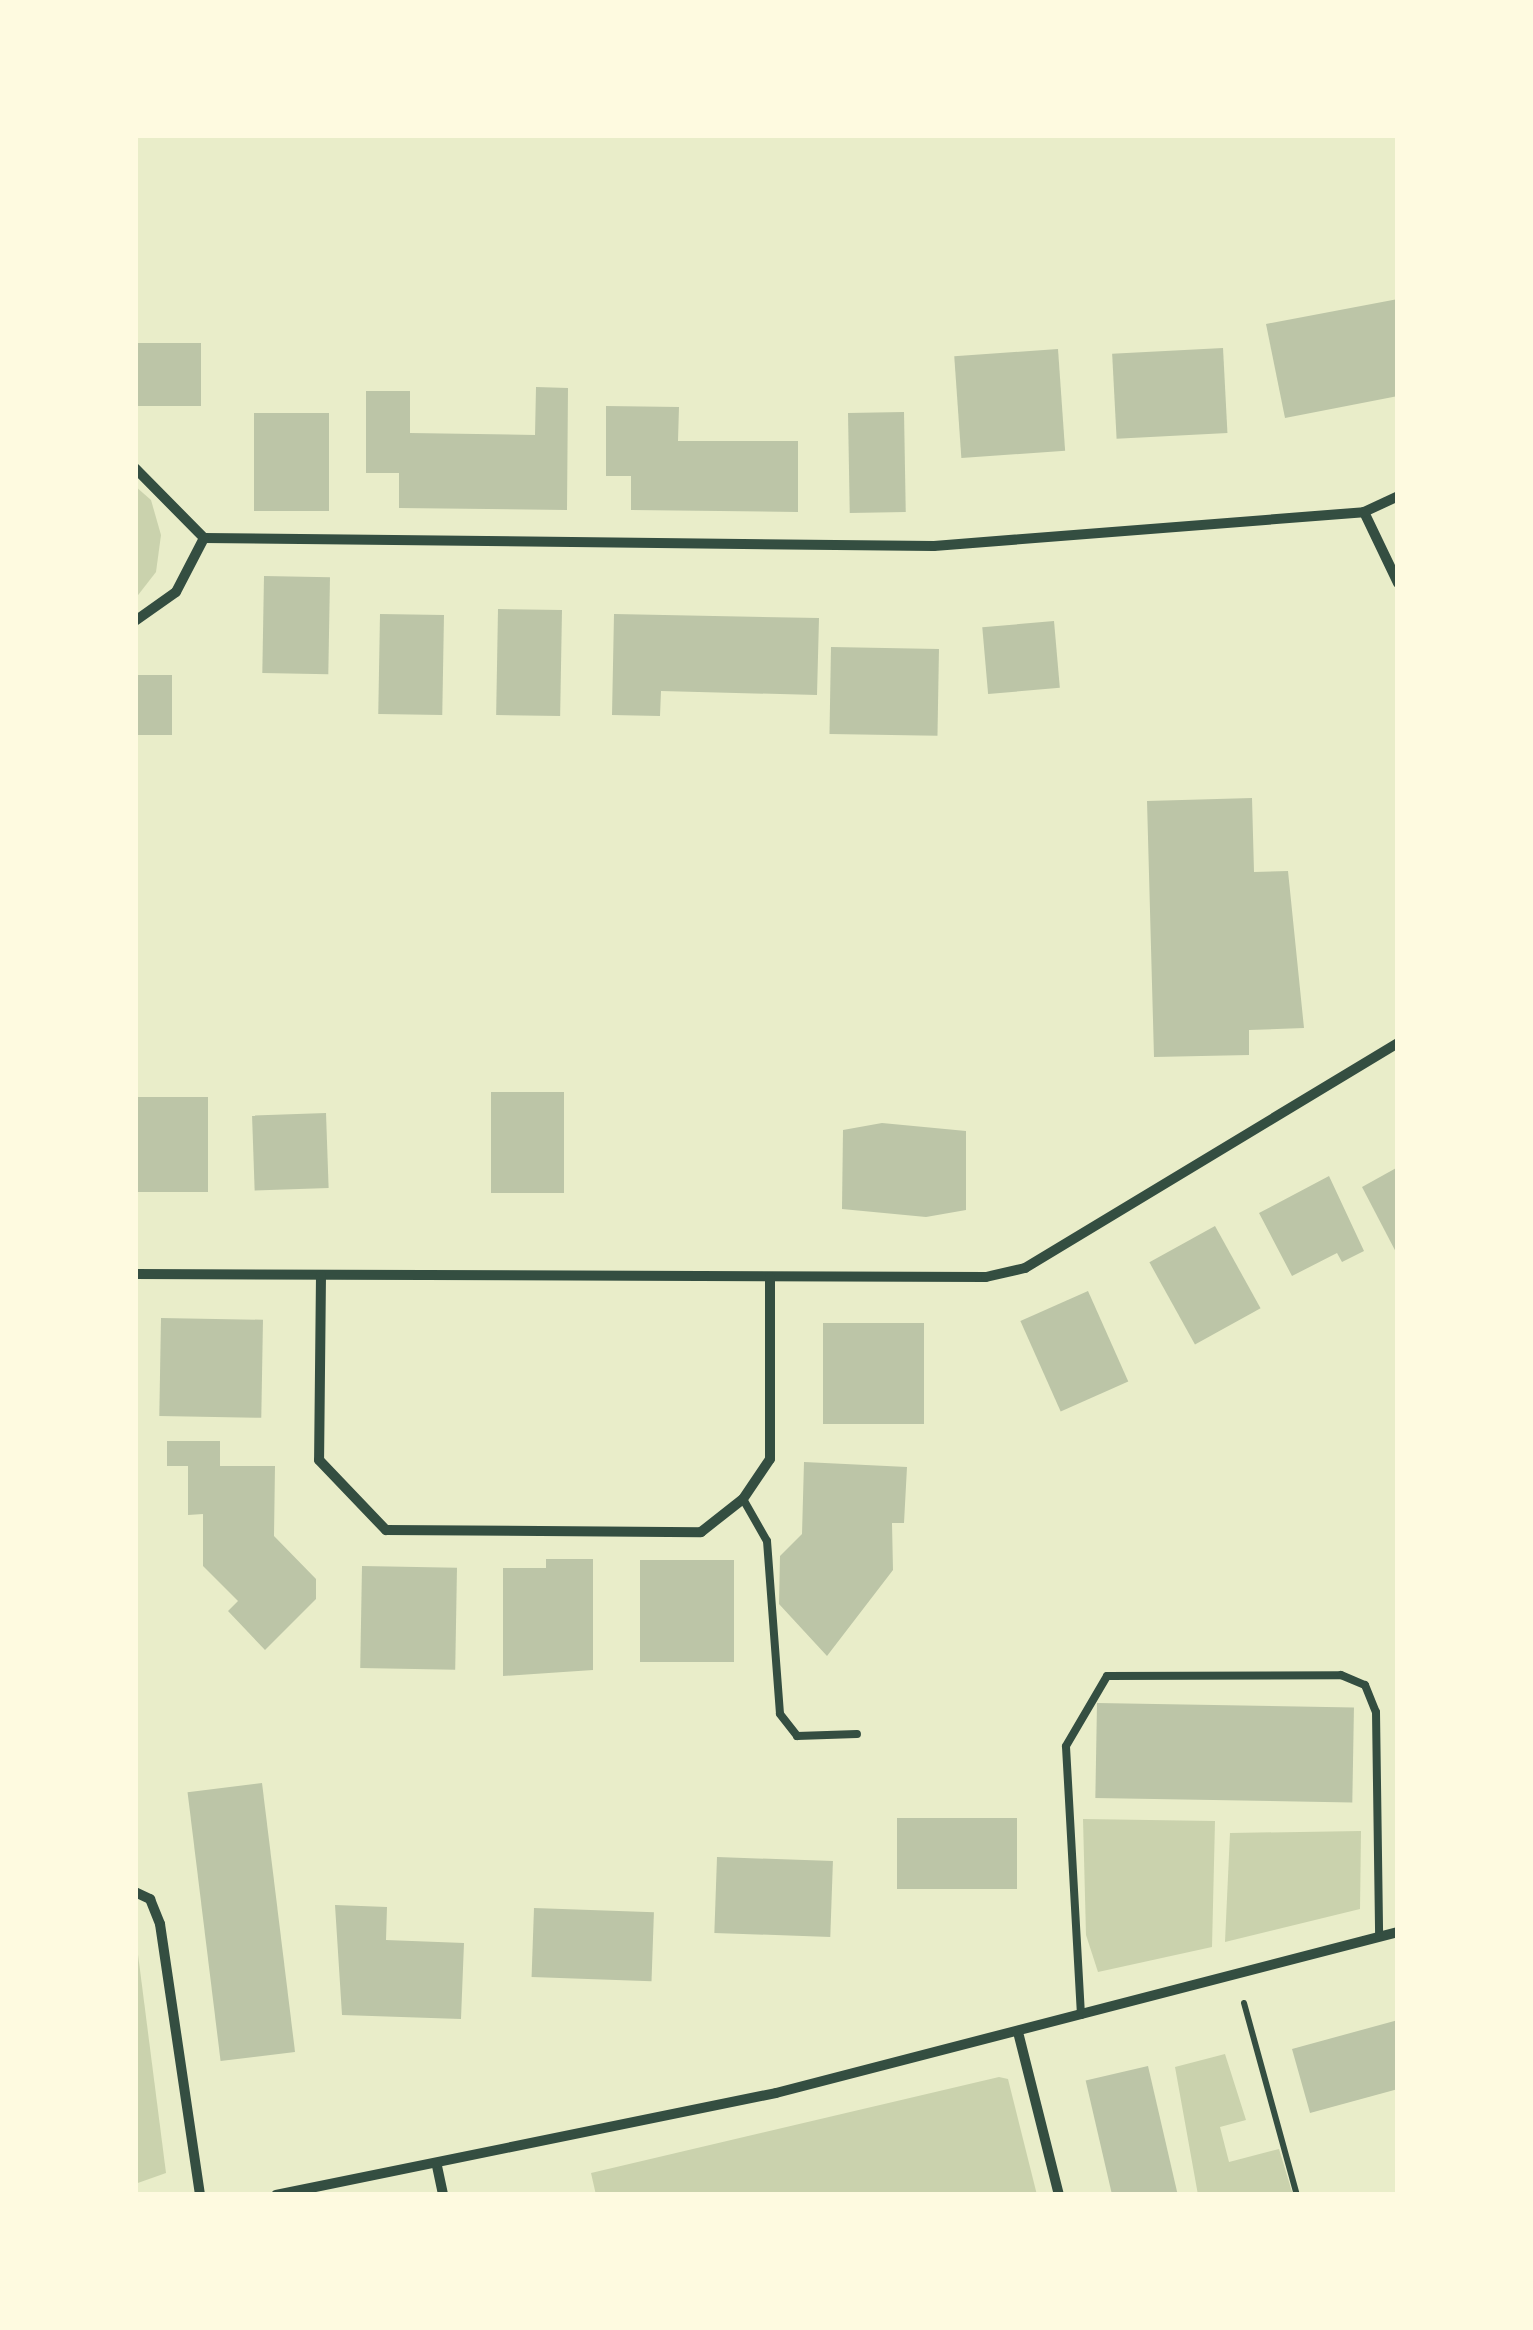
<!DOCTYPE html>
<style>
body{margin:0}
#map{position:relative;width:1533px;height:2330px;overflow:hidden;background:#e9edc9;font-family:Bitter,serif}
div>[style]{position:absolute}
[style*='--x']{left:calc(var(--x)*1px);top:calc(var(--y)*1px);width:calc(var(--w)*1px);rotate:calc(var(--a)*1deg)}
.green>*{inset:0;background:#cad2ad}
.building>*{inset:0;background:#bcc5a7;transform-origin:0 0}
.path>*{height:6px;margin:-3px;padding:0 3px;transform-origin:3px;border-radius:3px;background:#344e41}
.service>*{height:8px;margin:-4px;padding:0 4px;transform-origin:4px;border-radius:4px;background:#344e41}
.minor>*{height:10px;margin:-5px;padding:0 5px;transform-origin:5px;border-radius:5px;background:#344e41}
span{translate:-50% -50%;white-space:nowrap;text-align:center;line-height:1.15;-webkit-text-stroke:9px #fefae0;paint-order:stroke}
.frame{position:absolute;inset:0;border:138px solid #fefae0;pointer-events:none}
</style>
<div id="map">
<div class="green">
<i style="clip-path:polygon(135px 486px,151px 500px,161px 535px,156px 572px,135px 599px)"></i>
<i style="clip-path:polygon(1083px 1819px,1215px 1821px,1212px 1947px,1098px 1972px,1086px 1935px)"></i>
<i style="clip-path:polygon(1361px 1831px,1360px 1909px,1225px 1942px,1230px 1833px)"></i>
<i style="clip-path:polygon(135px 1931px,166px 2173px,135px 2184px)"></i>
<i style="clip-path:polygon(1225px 2054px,1246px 2120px,1220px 2127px,1229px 2162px,1279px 2149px,1293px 2195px,1198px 2195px,1175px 2067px)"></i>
<i style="clip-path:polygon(999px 2077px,1008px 2079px,1037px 2195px,596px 2195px,591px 2173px)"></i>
</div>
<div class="building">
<i style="clip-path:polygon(1398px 299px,1398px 396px,1285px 418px,1266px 324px)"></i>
<i style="left:201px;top:343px;width:63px;height:66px;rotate:90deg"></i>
<i style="left:1223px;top:348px;width:85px;height:111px;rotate:87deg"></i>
<i style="left:1058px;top:349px;width:102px;height:104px;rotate:86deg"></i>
<i style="clip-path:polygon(536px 387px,568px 388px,567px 510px,399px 508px,399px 473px,366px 473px,366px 391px,410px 391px,410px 433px,535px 435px)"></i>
<i style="clip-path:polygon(606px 406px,679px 407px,678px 441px,798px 441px,798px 512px,631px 510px,631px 476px,606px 476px)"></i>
<i style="left:904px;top:412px;width:100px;height:56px;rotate:89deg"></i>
<i style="left:254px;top:413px;width:75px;height:98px"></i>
<i style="left:264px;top:576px;width:66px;height:97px;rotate:1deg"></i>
<i style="left:498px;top:609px;width:64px;height:106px;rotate:1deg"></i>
<i style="left:380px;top:614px;width:64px;height:100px;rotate:1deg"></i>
<i style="clip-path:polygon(614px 614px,819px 618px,817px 695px,661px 691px,660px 716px,612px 715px)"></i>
<i style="left:1054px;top:621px;width:67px;height:72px;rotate:85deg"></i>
<i style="left:831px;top:647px;width:108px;height:87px;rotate:1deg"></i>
<i style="left:135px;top:675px;width:37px;height:60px"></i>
<i style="clip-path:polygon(1252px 798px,1254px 872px,1288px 871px,1304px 1028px,1249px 1030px,1249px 1055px,1154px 1057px,1147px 801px)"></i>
<i style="left:491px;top:1092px;width:73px;height:101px"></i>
<i style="left:208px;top:1097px;width:95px;height:73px;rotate:90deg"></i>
<i style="left:326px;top:1113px;width:75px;height:74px;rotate:88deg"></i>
<i style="clip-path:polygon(882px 1123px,966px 1131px,966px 1210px,926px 1217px,842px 1209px,843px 1130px)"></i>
<i style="clip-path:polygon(1398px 1167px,1398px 1256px,1362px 1187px)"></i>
<i style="clip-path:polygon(1329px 1176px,1364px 1251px,1342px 1262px,1337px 1253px,1292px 1276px,1259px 1213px)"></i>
<i style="left:1215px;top:1226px;width:94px;height:75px;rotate:61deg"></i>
<i style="left:1088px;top:1291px;width:99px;height:74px;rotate:66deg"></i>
<i style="left:161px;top:1318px;width:102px;height:98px;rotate:1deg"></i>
<i style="left:823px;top:1323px;width:101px;height:101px"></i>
<i style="clip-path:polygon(167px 1441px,220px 1441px,220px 1466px,275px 1466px,274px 1536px,316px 1579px,316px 1599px,265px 1650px,228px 1611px,238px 1601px,203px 1566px,203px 1514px,188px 1515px,188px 1466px,167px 1466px)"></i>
<i style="clip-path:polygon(804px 1462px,907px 1467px,904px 1523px,892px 1523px,893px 1570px,827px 1656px,779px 1604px,780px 1556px,802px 1534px)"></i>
<i style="clip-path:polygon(546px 1559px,593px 1559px,593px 1670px,503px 1676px,503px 1568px,546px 1568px)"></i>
<i style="left:640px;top:1560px;width:94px;height:102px"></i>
<i style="left:362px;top:1566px;width:95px;height:102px;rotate:1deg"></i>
<i style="left:1097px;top:1703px;width:257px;height:95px;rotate:1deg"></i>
<i style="left:262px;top:1783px;width:271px;height:75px;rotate:83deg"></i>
<i style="left:897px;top:1818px;width:120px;height:71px"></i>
<i style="left:717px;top:1857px;width:116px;height:76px;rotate:2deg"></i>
<i style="clip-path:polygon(335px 1905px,387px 1907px,386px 1940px,464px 1943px,461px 2019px,342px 2015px)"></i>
<i style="left:534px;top:1908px;width:120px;height:69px;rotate:2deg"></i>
<i style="clip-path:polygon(1398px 2020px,1398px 2089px,1310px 2113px,1292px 2049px)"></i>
<i style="left:1148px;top:2066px;width:132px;height:64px;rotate:77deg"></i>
</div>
<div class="path">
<i style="--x:1244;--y:2003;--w:199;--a:74.6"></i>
</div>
<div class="service">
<i style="--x:743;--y:1499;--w:48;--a:60.3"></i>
<i style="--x:767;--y:1541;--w:173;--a:85.7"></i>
<i style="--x:780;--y:1714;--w:28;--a:52"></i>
<i style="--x:797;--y:1736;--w:60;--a:-1.9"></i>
<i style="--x:1081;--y:2015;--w:269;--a:-93.2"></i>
<i style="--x:1066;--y:1746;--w:81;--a:-59.6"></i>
<i style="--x:1107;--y:1676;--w:234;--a:-0.2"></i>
<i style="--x:1341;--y:1675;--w:26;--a:23"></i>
<i style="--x:1365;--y:1685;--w:29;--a:68"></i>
<i style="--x:1376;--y:1712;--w:225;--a:89.2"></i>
</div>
<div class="minor">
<i style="--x:135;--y:468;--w:98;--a:45.4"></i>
<i style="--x:1364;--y:512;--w:79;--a:64.4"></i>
<i style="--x:204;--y:538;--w:730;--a:0.63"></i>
<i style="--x:934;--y:546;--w:431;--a:-4.5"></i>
<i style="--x:1364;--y:512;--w:38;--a:-25"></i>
<i style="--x:135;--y:621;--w:50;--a:-35.3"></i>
<i style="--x:176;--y:592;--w:61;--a:-62.6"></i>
<i style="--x:135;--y:1274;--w:851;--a:0.2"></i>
<i style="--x:986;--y:1277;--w:40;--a:-13"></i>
<i style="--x:1025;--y:1268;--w:436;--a:-31.1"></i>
<i style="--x:321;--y:1275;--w:185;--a:90.6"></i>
<i style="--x:319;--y:1460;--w:97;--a:46.3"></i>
<i style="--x:386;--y:1530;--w:315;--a:0.4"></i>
<i style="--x:701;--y:1532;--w:53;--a:-38.2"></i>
<i style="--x:743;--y:1499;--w:48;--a:-56"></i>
<i style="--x:770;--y:1459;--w:182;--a:-90"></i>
<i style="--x:135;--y:1892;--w:17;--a:25"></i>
<i style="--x:150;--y:1899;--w:27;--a:68"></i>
<i style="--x:160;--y:1924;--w:274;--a:81.6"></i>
<i style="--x:1019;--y:2036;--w:164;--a:75.9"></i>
<i style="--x:437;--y:2166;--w:30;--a:78"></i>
<i style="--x:276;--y:2195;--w:510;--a:-11.53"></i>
<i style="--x:776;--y:2093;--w:642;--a:-14.51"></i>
</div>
<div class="frame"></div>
</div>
